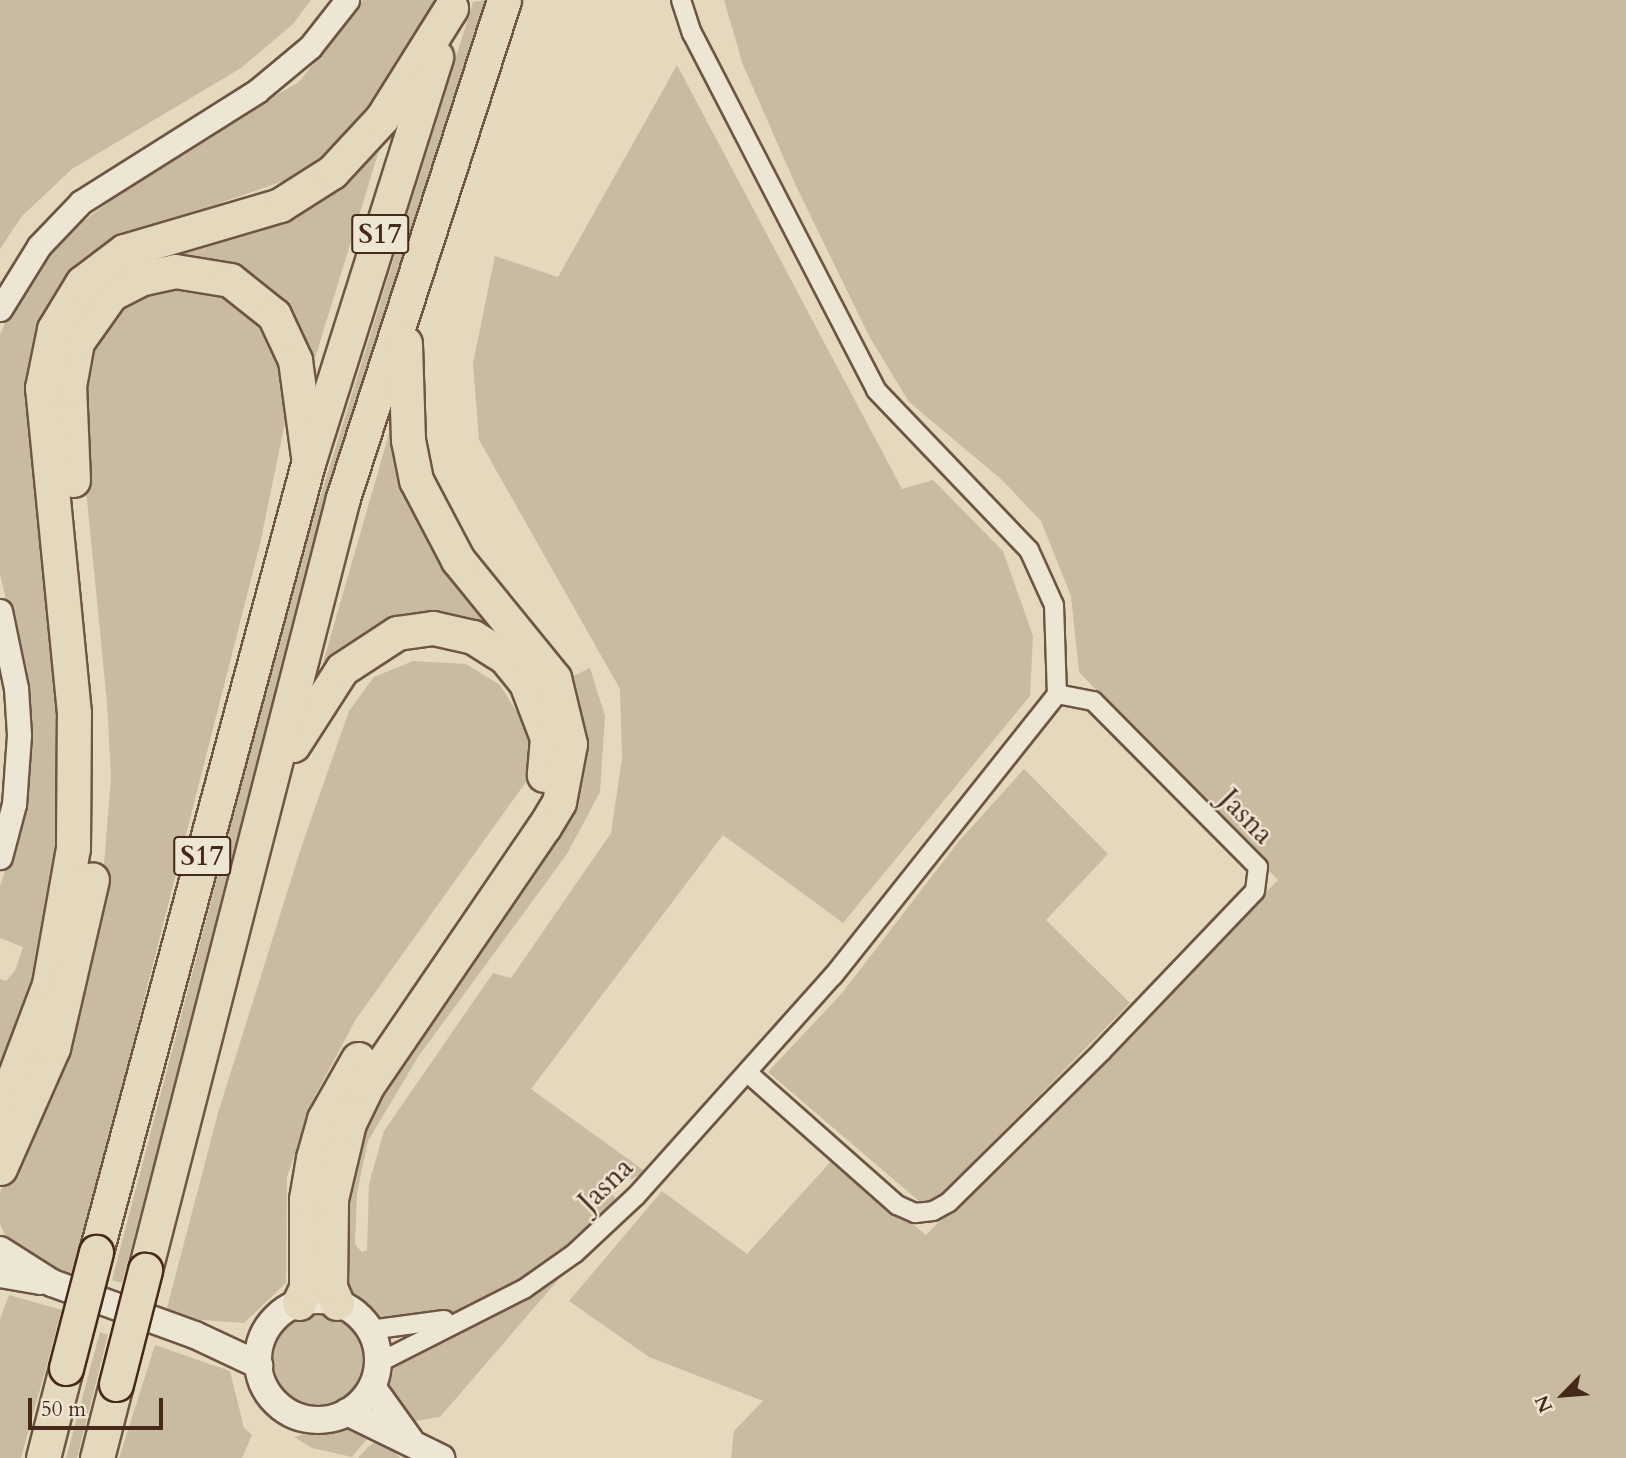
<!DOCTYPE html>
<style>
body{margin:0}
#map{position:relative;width:1626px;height:1458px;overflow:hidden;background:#e4d9bd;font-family:Cardo,serif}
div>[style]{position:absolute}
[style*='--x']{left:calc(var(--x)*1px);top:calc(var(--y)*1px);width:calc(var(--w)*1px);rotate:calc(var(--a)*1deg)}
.green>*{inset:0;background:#c9bba2}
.round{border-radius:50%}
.roads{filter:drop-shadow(2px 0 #6e5544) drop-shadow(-2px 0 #6e5544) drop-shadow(0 2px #6e5544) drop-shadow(0 -2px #6e5544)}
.minor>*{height:18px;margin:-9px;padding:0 9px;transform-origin:9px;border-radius:9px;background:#ede6d4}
.tertiary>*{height:23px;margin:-11.5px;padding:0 11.5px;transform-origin:11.5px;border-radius:11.5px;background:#ede6d4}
.secondary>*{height:26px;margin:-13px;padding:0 13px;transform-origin:13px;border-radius:13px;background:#ede6d4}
.secondary>.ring{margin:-13px;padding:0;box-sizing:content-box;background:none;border:26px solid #ede6d4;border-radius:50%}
.motorway>*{height:33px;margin:-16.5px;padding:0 16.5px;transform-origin:16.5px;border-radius:16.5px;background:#e4d9bd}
.bridges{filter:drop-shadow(2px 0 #47291c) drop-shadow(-2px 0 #47291c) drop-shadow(0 2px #47291c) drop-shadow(0 -2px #47291c)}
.motorway-bridge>*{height:33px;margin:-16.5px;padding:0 16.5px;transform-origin:16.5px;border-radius:16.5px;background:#e4d9bd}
span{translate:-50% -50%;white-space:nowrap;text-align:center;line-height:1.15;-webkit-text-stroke:5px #ede6d4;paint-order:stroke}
.shield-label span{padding:2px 5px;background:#ede6d4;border:2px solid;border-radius:5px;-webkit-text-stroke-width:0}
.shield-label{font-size:28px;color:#47291c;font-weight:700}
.street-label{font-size:30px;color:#47291c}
.north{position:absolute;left:1528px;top:1360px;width:70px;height:70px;-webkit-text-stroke:5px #ede6d4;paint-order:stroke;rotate:245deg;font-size:19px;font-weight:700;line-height:28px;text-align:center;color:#47291c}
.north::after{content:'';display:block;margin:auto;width:24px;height:32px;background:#47291c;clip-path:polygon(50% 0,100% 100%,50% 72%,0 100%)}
.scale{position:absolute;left:28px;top:1398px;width:135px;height:32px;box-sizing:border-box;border:4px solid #47291c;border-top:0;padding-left:9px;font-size:21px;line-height:24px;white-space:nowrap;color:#47291c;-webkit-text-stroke:5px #ede6d4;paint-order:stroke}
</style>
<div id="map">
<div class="green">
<i style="clip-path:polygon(0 0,311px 0,293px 24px,241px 68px,72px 169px,22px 216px,0 249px)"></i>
<i style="clip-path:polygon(363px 0,443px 0,411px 65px,315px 170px,106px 243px,73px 271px,45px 315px,66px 783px,45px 955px,0 1094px,0 979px,6px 981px,15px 971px,23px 947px,0 938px,0 886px,24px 814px,30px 728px,25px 680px,0 574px,0 334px,27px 279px,69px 232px,165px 159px,299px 82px)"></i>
<i style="clip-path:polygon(485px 0,352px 418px,122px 1283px,112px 1280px,298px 569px,473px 2px)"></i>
<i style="clip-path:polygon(724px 0,1626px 0,1626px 1458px,731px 1458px,734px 1431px,763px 1401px,649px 1357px,569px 1301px,662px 1191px,747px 1254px,834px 1158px,926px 1235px,1278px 880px,1079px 672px,1071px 596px,1041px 521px,1002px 480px,909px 402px,869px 336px,797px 188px,743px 65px)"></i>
<i style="clip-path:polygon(677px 65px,902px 489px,933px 480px,1003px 551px,1033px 636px,1030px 696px,843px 923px,723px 835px,531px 1089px,646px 1172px,631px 1179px,617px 1172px,606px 1179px,615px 1199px,609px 1209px,563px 1252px,523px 1279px,460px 1311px,387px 1325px,344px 1293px,341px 1215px,369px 1106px,557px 828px,565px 680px,590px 668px,605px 716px,600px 792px,567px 854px,418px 1057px,368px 1141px,357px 1193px,355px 1244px,362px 1252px,367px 1250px,369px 1184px,384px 1131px,493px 973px,511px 978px,611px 833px,622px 758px,620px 689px,479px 440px,473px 363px,495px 256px,558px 277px)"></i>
<i style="clip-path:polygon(386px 128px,311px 371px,299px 333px,264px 287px,226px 265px,204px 261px,159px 262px,114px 281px,72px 331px,59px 377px,60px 404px,90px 718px,87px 872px,59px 1008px,0 1153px,0 1136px,45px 1031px,61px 974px,84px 832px,80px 676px,52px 392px,63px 337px,83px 301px,114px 271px,157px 250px,277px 217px,341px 180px)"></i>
<i style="clip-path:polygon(165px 283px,218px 287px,261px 318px,278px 349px,289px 403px,260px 544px,75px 1271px,63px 1278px,10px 1246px,0 1224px,0 1192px,59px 1063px,88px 970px,102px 889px,111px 777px,107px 703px,79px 418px,87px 350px,113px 310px)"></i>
<i style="clip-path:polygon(395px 413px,509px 637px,455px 620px,318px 680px)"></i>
<i style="clip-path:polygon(413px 661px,466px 664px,500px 685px,531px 734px,526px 782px,356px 1019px,315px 1096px,287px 1177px,286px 1283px,244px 1323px,188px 1319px,167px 1308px,218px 1113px,301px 848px,349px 711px,374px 677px)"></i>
<i style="clip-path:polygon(1024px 769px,1108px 854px,1046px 920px,1130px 1003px,935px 1202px,920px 1202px,768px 1072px,842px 993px,959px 841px)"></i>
<i style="clip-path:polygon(565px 1272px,440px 1417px,415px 1421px,384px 1385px,400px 1357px,528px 1298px)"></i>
<i style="clip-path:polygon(9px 1295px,62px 1310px,21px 1458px,0 1458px,0 1319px)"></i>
<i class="round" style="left:273px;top:1315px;width:92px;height:92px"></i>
<i style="clip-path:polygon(100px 1332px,108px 1335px,77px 1458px,66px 1458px)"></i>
<i style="clip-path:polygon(155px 1345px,230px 1371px,244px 1428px,252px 1435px,242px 1458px,119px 1458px)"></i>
<i style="clip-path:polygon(340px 1425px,372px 1433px,352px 1457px,312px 1448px,294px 1437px)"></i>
<i style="clip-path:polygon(381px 1438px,400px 1458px,358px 1458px,368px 1447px)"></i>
</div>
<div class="roads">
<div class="minor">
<i style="--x:681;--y:0;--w:35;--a:72"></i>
<i style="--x:692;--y:33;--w:402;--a:62.7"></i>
<i style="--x:876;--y:390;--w:221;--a:46.3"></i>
<i style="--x:1029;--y:550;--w:60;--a:65.6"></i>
<i style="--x:1054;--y:605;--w:89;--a:88.1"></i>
<i style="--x:749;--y:1074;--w:198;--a:41.5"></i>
<i style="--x:897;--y:1205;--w:20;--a:24"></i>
<i style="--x:915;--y:1213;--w:18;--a:-6"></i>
<i style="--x:933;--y:1211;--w:18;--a:-29"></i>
<i style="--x:949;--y:1202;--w:215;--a:-44.6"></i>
<i style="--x:1102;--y:1051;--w:221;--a:-46.3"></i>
<i style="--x:1255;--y:891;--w:24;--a:-83"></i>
<i style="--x:1258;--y:867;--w:234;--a:-134.8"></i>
<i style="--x:1093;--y:701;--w:37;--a:-169"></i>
<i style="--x:370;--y:1330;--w:75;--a:-7.7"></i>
<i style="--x:378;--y:1363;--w:164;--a:-26.9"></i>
<i style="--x:524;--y:1289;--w:62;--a:-35.2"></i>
<i style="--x:575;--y:1253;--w:83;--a:-43.1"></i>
<i style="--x:636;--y:1196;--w:295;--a:-48.2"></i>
<i style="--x:833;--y:976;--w:360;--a:-51.5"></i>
</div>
<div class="tertiary">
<i style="--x:0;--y:309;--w:74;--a:-58.2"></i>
<i style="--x:39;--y:246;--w:61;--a:-46.3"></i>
<i style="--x:81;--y:202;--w:208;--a:-32.2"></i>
<i style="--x:257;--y:91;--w:69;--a:-39.7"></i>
<i style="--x:310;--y:47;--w:60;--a:-51.8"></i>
<i style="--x:0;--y:611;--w:79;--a:78.3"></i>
<i style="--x:16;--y:688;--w:47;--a:86.3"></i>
<i style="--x:19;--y:735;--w:69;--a:94.1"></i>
<i style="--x:14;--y:804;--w:55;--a:104.8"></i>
</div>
<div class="secondary">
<i style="--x:0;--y:1250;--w:62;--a:32.4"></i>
<i style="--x:52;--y:1283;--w:152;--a:20"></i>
<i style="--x:195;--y:1335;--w:71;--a:25.1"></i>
<i style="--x:0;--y:1274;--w:41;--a:9.9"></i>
<i class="ring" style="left:258px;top:1300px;width:94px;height:94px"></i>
<i style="--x:372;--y:1387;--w:65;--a:54.4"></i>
<i style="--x:347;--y:1412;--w:105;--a:26.1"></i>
</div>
<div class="motorway">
<i style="--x:73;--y:480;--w:94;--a:-92.4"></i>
<i style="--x:69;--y:386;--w:45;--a:-79.7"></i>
<i style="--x:77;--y:342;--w:59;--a:-54.7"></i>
<i style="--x:111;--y:294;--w:36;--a:-27"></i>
<i style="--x:143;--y:278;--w:33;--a:-12"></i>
<i style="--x:175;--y:271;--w:56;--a:9.3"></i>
<i style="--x:230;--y:280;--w:56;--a:38.5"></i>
<i style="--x:274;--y:315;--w:50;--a:65"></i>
<i style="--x:295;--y:360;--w:97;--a:82.3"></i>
<i style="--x:293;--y:745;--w:90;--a:-57.2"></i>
<i style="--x:342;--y:669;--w:66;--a:-33.2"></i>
<i style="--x:397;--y:633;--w:36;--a:-8"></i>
<i style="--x:433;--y:628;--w:41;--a:12.7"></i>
<i style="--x:473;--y:637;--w:38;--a:32"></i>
<i style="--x:505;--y:657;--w:33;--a:51"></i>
<i style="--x:526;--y:683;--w:59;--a:69.1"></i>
<i style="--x:547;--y:738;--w:37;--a:95"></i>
<i style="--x:0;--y:1114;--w:139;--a:-69.3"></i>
<i style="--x:49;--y:984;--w:138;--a:-80"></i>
<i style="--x:73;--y:848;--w:135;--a:-89.6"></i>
<i style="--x:74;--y:713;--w:327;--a:-95.6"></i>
<i style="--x:42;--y:388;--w:60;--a:-78.5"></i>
<i style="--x:54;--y:329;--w:54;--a:-58.7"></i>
<i style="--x:82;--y:283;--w:53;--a:-37.3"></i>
<i style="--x:124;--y:251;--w:163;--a:-16.4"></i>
<i style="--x:280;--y:205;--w:62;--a:-32.4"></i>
<i style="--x:332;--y:172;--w:74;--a:-47.2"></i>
<i style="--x:382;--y:118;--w:130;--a:-57.9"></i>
<i style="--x:0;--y:1168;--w:131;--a:-66.2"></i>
<i style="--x:53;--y:1048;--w:173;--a:-77"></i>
<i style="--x:96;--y:1252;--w:820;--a:-74.95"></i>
<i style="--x:309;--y:460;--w:423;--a:-72.5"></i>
<i style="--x:145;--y:1270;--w:797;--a:-75.62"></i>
<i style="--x:343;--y:498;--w:523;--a:-72.08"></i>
<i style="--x:299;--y:1303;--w:17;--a:-65"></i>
<i style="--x:306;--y:1288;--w:89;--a:-90"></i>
<i style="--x:306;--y:1199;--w:42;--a:-80.3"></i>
<i style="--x:313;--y:1158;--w:41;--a:-74.2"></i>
<i style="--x:324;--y:1119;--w:69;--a:-60.5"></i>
<i style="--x:337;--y:1303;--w:17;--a:-114"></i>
<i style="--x:330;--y:1287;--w:88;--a:-89.3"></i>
<i style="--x:331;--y:1199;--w:78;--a:-76.7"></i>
<i style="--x:349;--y:1123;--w:41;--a:-64.1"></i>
<i style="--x:367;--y:1086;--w:314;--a:-55.7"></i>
<i style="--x:544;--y:827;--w:29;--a:-59"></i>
<i style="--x:559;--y:802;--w:59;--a:-79.3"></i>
<i style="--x:570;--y:744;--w:68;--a:-103.6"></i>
<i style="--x:554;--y:678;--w:152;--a:-129.1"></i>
<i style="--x:458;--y:560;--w:90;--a:-117.7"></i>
<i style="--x:416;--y:480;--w:41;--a:-101.3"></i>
<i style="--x:408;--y:440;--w:97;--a:-91.8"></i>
<i style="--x:43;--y:1458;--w:93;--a:-75.7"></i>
<i style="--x:97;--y:1458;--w:76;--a:-75.6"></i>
</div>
</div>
<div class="bridges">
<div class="motorway-bridge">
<i style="--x:66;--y:1368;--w:120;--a:-75.5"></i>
<i style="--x:116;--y:1384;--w:118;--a:-75.7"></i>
</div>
</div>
<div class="shield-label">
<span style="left:380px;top:234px">S17</span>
<span style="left:202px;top:856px">S17</span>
</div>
<div class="street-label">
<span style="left:1246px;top:817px;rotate:46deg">Jasna</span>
<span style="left:606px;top:1185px;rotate:-44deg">Jasna</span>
</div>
<div class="north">N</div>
<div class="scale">50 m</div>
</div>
